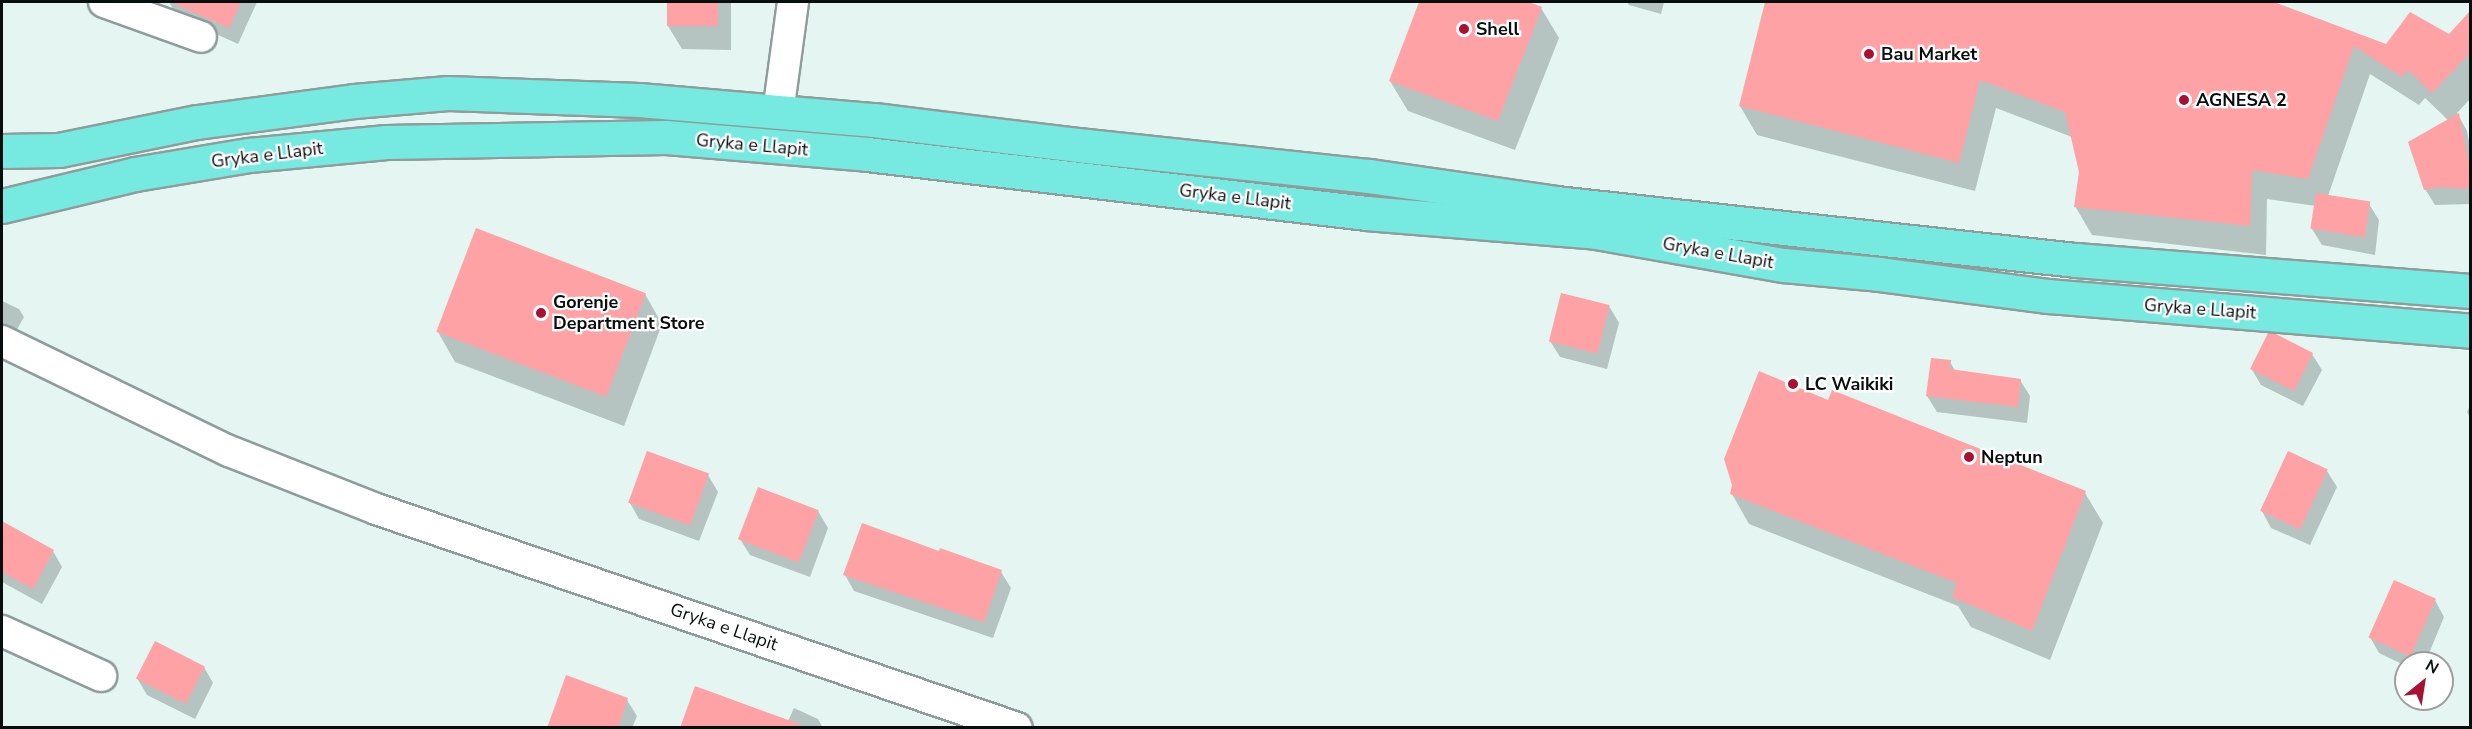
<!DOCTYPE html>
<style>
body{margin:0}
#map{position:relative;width:2472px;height:729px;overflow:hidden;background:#e4f5f2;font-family:"Nunito Sans",sans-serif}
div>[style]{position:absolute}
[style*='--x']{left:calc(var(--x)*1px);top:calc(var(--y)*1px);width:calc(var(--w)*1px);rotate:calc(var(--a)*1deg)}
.shadow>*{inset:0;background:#0003}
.building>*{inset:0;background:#ffa2a5;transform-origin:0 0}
.roads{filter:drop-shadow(2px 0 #8e9d9b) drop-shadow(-2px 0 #8e9d9b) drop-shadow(0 2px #8e9d9b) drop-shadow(0 -2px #8e9d9b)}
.minor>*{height:30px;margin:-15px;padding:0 15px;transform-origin:15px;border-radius:15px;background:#fff}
.primary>*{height:33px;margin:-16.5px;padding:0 16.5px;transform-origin:16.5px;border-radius:16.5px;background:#76e9e0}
.dots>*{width:16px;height:16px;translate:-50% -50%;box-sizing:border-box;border:3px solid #fff;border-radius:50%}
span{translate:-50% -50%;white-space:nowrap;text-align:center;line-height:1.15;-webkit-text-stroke:4.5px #fff;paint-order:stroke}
.poi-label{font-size:18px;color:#080e0d;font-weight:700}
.left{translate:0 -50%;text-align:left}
.street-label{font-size:18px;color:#080e0d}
.frame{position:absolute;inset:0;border:3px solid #080e0d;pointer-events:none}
.north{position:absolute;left:2394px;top:651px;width:60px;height:60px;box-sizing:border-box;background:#fff;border:2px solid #9c9f9e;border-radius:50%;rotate:30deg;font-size:16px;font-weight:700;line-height:24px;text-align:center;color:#080e0d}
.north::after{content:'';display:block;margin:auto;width:21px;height:27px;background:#a91134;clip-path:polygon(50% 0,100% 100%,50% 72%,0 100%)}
</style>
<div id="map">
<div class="shadow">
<i style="clip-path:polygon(169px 2px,257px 2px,238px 44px,177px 16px)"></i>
<i style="clip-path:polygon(668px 2px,731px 2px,731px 50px,682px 49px,668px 26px)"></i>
<i style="clip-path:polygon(1421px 2px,1525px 2px,1541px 8px,1559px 38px,1515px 150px,1408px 111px,1390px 81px)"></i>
<i style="clip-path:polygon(1627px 2px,1664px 2px,1661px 14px,1629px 5px)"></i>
<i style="clip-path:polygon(1767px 2px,2000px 2px,2027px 8px,2029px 2px,2270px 2px,2387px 46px,2449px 36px,2461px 23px,2470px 33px,2470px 99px,2457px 113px,2467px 131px,2470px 146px,2470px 204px,2435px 205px,2425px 189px,2449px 121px,2425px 98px,2419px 105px,2370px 74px,2328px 196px,2369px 204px,2379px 220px,2375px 255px,2322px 245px,2312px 229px,2316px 206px,2267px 199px,2266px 255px,2092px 235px,2075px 206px,2080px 172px,2072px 137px,1996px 108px,1975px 191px,1757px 135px,1740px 106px)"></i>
<i style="clip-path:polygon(645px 294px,662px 324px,624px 426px,455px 362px,438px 332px)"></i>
<i style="clip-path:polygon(2px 301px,19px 309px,24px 317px,15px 333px,2px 328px)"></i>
<i style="clip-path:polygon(1609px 306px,1619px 323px,1607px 369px,1560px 357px,1550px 341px)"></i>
<i style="clip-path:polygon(2312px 354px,2322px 370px,2303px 406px,2261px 385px,2251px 368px)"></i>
<i style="clip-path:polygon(1950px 362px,1956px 372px,2020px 380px,2030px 396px,2027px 423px,1937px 412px,1927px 396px)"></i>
<i style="clip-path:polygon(2470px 405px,2470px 418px,2467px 412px)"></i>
<i style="clip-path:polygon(2327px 471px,2337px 487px,2310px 545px,2271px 528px,2262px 511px)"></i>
<i style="clip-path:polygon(708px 475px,718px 492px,699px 541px,639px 519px,630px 503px)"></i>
<i style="clip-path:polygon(2085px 493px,2103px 523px,2050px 660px,1971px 627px,1958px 606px,1749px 524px,1732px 494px)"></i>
<i style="clip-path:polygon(818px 511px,828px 528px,810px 577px,750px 555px,740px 539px)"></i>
<i style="clip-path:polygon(2px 523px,53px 551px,62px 567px,42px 604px,2px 582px)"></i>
<i style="clip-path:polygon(1001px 572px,1011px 588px,993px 638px,854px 591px,845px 575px)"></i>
<i style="clip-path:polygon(2435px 600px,2444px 617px,2425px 663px,2406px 663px,2406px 666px,2379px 653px,2370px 637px)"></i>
<i style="clip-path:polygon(204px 667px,213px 683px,195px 719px,147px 695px,137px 678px)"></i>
<i style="clip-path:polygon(627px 700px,637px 716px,632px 728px,549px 728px)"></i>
<i style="clip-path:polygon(794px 708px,818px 719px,823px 728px,682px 728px,788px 721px)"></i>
</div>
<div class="building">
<i style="clip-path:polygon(170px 2px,241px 2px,229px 28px)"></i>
<i style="left:667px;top:2px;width:51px;height:24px"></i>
<i style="clip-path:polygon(1419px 2px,1529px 2px,1542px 7px,1498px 121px,1389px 81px)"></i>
<i style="clip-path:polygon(1765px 2px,2274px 2px,2386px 44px,2410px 12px,2449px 34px,2470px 11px,2470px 53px,2432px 93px,2408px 70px,2402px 77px,2354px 46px,2308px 179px,2252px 170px,2250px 226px,2074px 207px,2079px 172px,2065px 112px,1980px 80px,1959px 163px,1739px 106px)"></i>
<i style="clip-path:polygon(2459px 113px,2470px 168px,2470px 189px,2439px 187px,2424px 190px,2408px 142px)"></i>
<i style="left:2316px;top:193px;width:55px;height:36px;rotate:9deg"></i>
<i style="left:476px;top:228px;width:182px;height:111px;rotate:21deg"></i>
<i style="left:1561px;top:293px;width:50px;height:50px;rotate:14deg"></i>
<i style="clip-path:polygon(2268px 333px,2276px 334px,2313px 353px,2294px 391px,2250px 369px)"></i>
<i style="clip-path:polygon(1931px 358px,1951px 360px,1950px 369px,2021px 379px,2018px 407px,1926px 396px)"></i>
<i style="clip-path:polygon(1759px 371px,1828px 400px,1832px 390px,2086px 491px,2032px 631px,1952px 597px,1957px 583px,1730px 494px,1732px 485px,1724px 459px)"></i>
<i style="left:647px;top:451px;width:66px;height:55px;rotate:20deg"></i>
<i style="left:2288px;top:451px;width:44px;height:66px;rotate:25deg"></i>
<i style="left:758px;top:487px;width:65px;height:56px;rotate:21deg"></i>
<i style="clip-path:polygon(2px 521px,54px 550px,33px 589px,2px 572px)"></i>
<i style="clip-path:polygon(862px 523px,939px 551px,940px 548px,1002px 570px,984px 622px,843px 575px)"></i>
<i style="left:2394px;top:580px;width:46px;height:63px;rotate:24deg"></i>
<i style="left:155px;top:641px;width:56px;height:42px;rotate:27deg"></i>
<i style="clip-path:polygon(566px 675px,628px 698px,618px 728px,547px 728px)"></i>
<i style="clip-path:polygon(695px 686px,802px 725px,802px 728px,680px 728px)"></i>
</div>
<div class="roads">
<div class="minor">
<i style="--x:104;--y:2;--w:103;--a:19.8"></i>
<i style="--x:778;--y:113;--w:112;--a:-82.3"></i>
<i style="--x:2;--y:341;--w:252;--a:25.9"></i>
<i style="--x:229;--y:451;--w:158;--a:21.5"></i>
<i style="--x:376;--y:509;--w:677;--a:18.86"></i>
<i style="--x:2;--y:631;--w:109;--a:24.4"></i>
</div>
<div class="primary">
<i style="--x:2;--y:151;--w:57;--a:-1"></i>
<i style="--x:59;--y:150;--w:141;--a:-11.5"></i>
<i style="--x:197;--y:122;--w:158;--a:-7.6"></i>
<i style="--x:354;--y:101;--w:94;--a:-4.9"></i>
<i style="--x:448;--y:93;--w:191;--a:2.1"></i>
<i style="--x:639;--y:100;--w:236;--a:4.9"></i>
<i style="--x:874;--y:120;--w:215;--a:7"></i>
<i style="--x:1087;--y:146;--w:284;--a:6.1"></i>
<i style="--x:1369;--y:176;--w:189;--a:8.2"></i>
<i style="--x:1556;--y:203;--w:523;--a:6.26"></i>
<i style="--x:2076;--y:260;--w:395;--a:4.5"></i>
<i style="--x:2;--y:206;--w:137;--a:-13.5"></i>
<i style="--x:135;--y:174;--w:116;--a:-9.5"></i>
<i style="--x:249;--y:155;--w:138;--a:-5.4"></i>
<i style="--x:386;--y:142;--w:280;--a:-1"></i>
<i style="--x:666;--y:137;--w:202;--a:4.8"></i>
<i style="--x:867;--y:154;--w:502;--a:6.74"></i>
<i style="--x:1366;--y:213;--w:231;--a:4.7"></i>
<i style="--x:1596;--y:232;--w:191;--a:10"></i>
<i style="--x:1784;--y:265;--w:95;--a:5.4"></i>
<i style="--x:1879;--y:274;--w:170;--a:7.4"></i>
<i style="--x:2048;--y:296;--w:423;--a:4.7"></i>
</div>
</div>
<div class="dots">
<i style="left:1464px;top:29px;background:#a91134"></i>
<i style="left:1869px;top:54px;background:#a91134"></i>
<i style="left:2184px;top:100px;background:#a91134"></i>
<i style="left:541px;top:313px;background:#a91134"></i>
<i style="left:1793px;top:384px;background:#a91134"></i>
<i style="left:1969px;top:457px;background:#a91134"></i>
</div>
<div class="poi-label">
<span class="left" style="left:1476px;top:29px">Shell</span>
<span class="left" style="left:1881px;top:54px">Bau Market</span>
<span class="left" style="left:2196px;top:100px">AGNESA 2</span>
<span class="left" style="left:553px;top:313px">Gorenje<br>Department Store</span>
<span class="left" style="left:1805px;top:384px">LC Waikiki</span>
<span class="left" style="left:1981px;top:457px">Neptun</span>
</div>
<div class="street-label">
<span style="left:752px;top:145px;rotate:5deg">Gryka e Llapit</span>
<span style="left:267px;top:155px;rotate:-7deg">Gryka e Llapit</span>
<span style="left:1235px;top:197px;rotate:7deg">Gryka e Llapit</span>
<span style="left:1718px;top:253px;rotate:10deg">Gryka e Llapit</span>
<span style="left:2200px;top:309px;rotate:4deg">Gryka e Llapit</span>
<span style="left:724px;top:627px;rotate:19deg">Gryka e Llapit</span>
</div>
<div class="frame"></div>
<div class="north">N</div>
</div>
